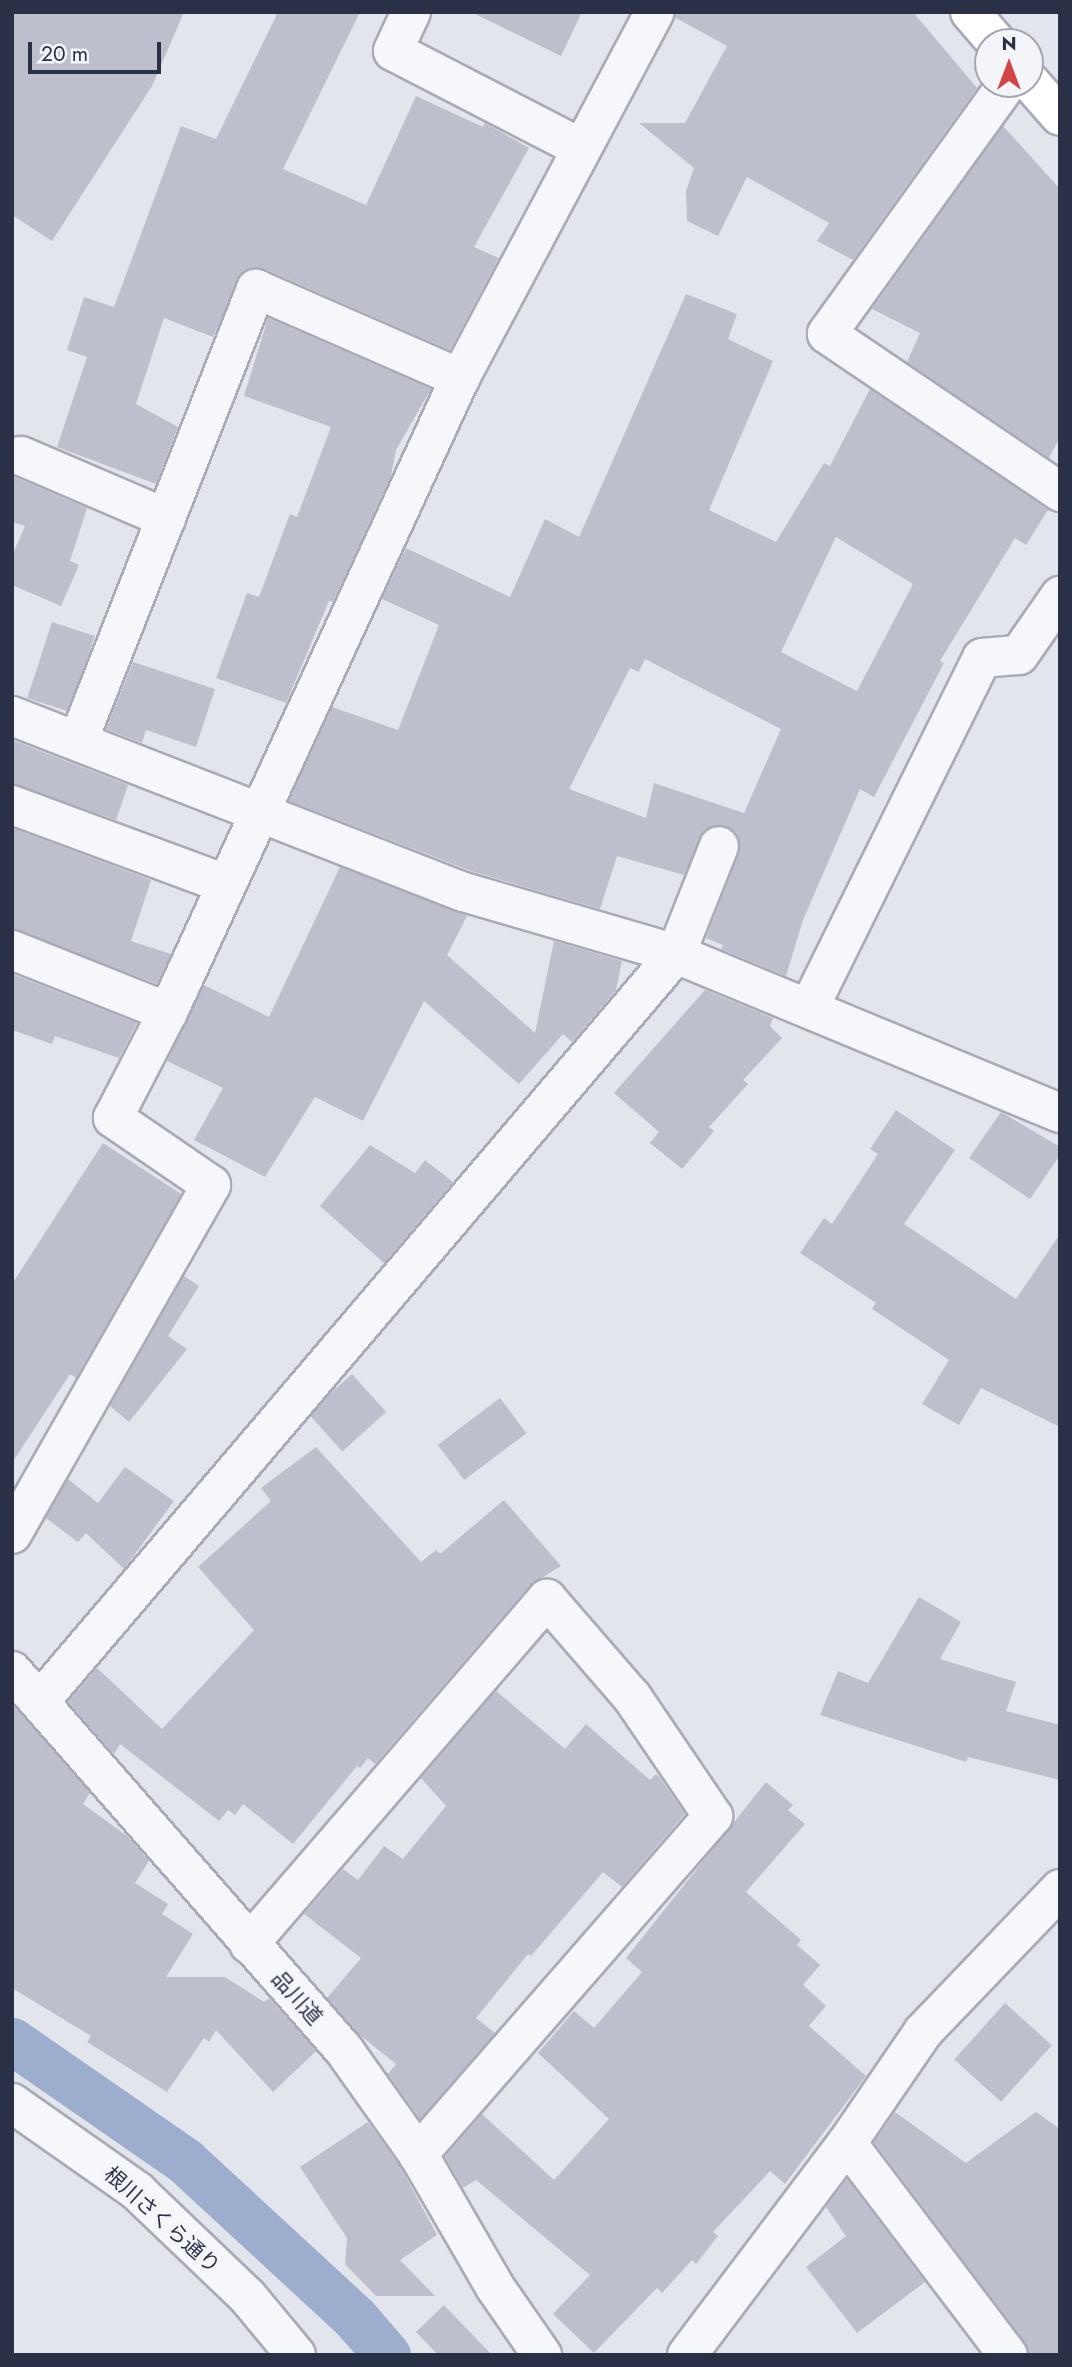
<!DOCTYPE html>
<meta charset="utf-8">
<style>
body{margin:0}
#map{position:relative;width:1072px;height:2367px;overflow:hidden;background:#e3e5ec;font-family:Jost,"Noto Sans JP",sans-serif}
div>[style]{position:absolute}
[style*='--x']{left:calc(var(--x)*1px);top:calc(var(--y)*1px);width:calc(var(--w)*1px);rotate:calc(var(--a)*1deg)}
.canal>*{height:47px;margin:-23.5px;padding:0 23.5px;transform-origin:23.5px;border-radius:23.5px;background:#9dadcd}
.building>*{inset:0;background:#bdc0cc;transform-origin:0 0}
.roads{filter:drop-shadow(2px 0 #a8abb7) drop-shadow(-2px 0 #a8abb7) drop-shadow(0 2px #a8abb7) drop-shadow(0 -2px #a8abb7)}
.minor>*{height:38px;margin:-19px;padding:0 19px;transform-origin:19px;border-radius:19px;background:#f6f7fa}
.major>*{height:38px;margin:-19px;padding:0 19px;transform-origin:19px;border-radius:19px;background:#fff}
span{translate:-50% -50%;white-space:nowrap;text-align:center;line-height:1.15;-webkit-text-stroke:7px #f3f5f9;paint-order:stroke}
.street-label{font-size:21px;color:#2a3045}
.frame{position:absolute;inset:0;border:14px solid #2a3045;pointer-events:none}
.north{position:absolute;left:974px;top:28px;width:70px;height:70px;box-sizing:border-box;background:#f3f5f9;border:2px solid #a3a6b1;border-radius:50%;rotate:0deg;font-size:19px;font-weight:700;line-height:28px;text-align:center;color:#2a3045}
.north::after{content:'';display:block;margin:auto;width:24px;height:32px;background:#d54446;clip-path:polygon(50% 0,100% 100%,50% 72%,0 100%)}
.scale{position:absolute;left:28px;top:42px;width:133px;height:32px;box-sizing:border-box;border:4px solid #2a3045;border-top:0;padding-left:9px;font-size:21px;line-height:24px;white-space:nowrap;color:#2a3045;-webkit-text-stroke:5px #f3f5f9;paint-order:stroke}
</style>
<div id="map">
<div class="canal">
<i style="--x:12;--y:2041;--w:211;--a:34.7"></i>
<i style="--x:185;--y:2161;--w:231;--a:42.7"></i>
<i style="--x:355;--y:2318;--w:49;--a:49.1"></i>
</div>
<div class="building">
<i style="clip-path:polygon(12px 12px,184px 12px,152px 86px,52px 241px,12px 215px)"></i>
<i style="clip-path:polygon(278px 12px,360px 12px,283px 169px,366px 205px,416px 96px,483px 127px,485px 123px,529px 148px,474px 247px,499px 258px,450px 350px,265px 269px,243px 271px,213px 337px,164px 318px,136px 404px,178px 427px,156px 484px,57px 447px,87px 357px,67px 350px,84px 297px,114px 307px,181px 126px,216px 139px)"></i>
<i style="clip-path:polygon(471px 12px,582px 12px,561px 56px)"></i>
<i style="clip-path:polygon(677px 12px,913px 12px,977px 88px,853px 260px,817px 241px,829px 223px,747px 177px,718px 236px,687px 221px,686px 191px,694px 168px,639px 123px,685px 123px,727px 46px,676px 18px)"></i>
<i style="clip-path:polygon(1003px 126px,1060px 189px,1060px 437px,1049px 458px,907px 362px,920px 333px,872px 309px)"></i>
<i style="clip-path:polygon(evenodd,686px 294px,737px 314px,728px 339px,773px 361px,709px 510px,776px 542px,824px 463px,830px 466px,870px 389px,1048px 510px,1026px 545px,1015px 538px,940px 661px,944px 663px,874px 797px,860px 789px,803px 920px,786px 976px,721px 949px,723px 945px,706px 938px,739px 853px,737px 833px,726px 826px,705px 829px,684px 875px,617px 856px,600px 909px,471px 871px,289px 801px,332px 707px,398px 730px,439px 625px,382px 599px,406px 548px,510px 597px,545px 519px,579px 537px,686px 294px,836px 537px,913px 584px,857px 691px,781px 652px,836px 537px,686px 294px,645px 659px,781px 729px,744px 813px,654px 783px,646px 818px,569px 789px,630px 668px,639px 672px,645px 659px)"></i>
<i style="clip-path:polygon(268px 318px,431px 389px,396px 450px,391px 476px,333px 602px,329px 601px,286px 703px,216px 678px,247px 593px,259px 597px,290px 514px,297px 517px,331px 427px,244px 396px)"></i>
<i style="clip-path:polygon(12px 476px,87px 508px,70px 561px,79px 565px,61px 606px,12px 585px,12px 556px,25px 526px,12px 522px)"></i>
<i style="left:52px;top:622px;width:45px;height:80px;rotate:18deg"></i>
<i style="clip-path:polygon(133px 662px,215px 689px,196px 747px,146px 730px,142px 743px,106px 729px)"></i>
<i style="clip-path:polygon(12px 740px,128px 785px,116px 820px,12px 784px)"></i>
<i style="clip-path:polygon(12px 828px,151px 880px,131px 941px,171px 954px,157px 984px,12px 929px)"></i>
<i style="clip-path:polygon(340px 867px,467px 916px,447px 955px,535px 1033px,554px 941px,622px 961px,616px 990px,572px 1042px,563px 1034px,519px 1084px,424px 1001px,363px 1121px,315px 1097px,265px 1177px,194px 1140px,223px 1088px,167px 1061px,204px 985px,269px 1017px)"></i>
<i style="clip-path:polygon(12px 974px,137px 1023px,119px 1058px,55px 1036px,52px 1044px,12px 1030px)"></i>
<i style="clip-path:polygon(705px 990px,773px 1018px,770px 1026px,782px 1038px,743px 1080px,748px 1084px,709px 1127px,714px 1131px,682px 1169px,650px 1143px,659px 1132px,614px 1093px)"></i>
<i style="clip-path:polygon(896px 1110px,955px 1150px,904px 1224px,1016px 1299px,1060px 1234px,1060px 1427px,981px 1388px,959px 1425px,922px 1404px,949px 1360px,872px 1309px,876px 1303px,800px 1253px,824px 1218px,832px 1224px,878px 1154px,870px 1149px)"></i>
<i style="clip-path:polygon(1001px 1112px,1060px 1147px,1060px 1155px,1030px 1199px,969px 1158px)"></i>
<i style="clip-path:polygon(103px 1143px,181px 1194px,76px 1378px,70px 1374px,12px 1463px,12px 1284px)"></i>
<i style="clip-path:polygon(370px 1145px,415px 1173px,425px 1160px,453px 1182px,384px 1263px,320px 1206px)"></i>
<i style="clip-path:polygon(184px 1276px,199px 1286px,168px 1336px,187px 1349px,129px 1422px,110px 1406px)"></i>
<i style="left:352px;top:1374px;width:51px;height:59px;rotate:48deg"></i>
<i style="left:500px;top:1398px;width:44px;height:78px;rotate:53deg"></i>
<i style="clip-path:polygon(316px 1447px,421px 1562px,436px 1550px,440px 1554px,504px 1500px,561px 1566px,530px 1585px,375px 1764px,368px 1758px,360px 1768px,357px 1766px,293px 1844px,243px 1804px,235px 1815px,228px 1810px,219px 1821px,120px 1744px,114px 1754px,68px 1702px,97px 1668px,162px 1729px,254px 1630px,198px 1567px,271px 1501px,261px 1488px)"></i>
<i style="clip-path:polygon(125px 1467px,174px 1501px,124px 1569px,86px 1533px,78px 1542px,46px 1518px,68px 1479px,98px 1503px)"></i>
<i style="clip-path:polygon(919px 1597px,961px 1622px,940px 1659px,1016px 1682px,1006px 1711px,1060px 1725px,1060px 1780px,968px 1757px,966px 1762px,820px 1715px,838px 1671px,868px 1683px)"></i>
<i style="clip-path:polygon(496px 1691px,565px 1749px,586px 1724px,650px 1780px,656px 1774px,660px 1778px,685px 1814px,622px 1887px,603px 1872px,531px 1956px,528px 1954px,476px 2018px,495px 2033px,420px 2119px,388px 2074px,396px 2064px,361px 2036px,327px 1998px,361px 1958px,304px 1914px,343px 1869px,358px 1880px,384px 1846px,403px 1859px,446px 1806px,421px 1778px)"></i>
<i style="clip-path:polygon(12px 1704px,90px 1793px,83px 1804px,127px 1836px,149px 1861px,135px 1883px,168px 1904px,162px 1914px,193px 1934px,166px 1977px,225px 1977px,264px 2002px,269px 1998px,316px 2051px,273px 2092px,216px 2030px,209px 2042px,204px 2038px,167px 2092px,87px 2042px,91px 2036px,12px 1988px)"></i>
<i style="clip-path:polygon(766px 1782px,793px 1805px,788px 1810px,805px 1824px,746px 1892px,801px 1940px,797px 1945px,820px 1965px,803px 1985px,826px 2006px,809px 2026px,866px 2076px,785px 2184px,770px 2171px,713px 2232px,718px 2236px,696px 2264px,692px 2260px,662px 2293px,657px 2288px,594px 2353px,553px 2314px,590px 2275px,476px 2180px,463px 2188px,445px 2157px,482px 2114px,554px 2180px,609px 2119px,538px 2053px,574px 2011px,594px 2028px,642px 1972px,626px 1958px)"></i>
<i style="left:1005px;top:2003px;width:63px;height:76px;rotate:42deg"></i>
<i style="clip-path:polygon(895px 2112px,966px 2163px,1036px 2112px,1060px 2129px,1060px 2355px,1029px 2355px,1025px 2342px,874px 2142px)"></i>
<i style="clip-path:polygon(368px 2122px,400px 2166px,437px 2235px,400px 2260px,435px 2296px,376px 2296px,345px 2264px,347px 2238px,300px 2167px)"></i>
<i style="clip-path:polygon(847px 2179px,925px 2282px,857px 2333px,806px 2267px,846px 2236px,826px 2207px)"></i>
<i style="clip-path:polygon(444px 2305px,492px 2355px,438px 2355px,416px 2332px)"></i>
</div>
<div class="roads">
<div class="minor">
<i style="--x:411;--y:12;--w:43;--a:114.8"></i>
<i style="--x:393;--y:51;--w:209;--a:27.3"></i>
<i style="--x:1007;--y:84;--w:308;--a:125.8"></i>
<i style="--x:827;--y:334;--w:282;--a:34.1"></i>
<i style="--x:21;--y:456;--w:158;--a:23.2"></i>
<i style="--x:12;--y:716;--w:485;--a:21.3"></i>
<i style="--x:464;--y:892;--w:221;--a:16.3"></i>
<i style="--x:676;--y:954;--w:416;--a:22.5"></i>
<i style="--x:78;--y:741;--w:486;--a:-68.5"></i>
<i style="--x:256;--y:289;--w:223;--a:23.6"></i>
<i style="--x:12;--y:805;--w:228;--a:20.3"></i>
<i style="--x:12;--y:950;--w:168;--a:21.7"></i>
<i style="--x:809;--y:1008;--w:390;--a:-63.7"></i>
<i style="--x:982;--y:658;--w:37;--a:-5"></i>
<i style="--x:1019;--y:655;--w:72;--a:-55.2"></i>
<i style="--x:12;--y:1534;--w:402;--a:-60.3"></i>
<i style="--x:211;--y:1185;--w:119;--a:-145.6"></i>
<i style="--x:113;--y:1118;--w:119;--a:-62.6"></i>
<i style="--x:168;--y:1012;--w:698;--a:-65.27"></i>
<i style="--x:460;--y:378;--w:415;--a:-62"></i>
<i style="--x:12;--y:1671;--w:504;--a:48.78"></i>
<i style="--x:344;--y:2050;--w:128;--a:54.6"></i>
<i style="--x:418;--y:2154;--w:154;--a:59.9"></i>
<i style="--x:495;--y:2287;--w:83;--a:55.3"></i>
<i style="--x:40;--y:1701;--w:981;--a:-49.59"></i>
<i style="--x:676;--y:954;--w:116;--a:-68.3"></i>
<i style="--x:249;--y:1944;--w:456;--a:-49.2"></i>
<i style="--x:547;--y:1599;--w:130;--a:49.1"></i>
<i style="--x:632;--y:1697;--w:144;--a:55.8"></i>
<i style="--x:713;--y:1816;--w:449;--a:131.1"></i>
<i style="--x:12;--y:2103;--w:153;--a:35.1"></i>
<i style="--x:137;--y:2191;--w:152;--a:43.7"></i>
<i style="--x:247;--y:2296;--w:77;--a:50.3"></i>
<i style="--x:847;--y:2143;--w:266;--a:52.8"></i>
<i style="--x:687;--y:2355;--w:266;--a:-53"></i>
<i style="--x:847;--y:2143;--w:135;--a:-55.6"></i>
<i style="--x:923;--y:2032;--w:198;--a:-46.2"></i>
</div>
<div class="major">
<i style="--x:970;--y:12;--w:40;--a:49"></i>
<i style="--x:1030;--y:82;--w:45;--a:48.6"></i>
</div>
</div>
<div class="street-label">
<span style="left:297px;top:1998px;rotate:48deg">品川道</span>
<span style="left:162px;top:2220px;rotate:42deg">根川さくら通り</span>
</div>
<div class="frame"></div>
<div class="north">N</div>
<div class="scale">20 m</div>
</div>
